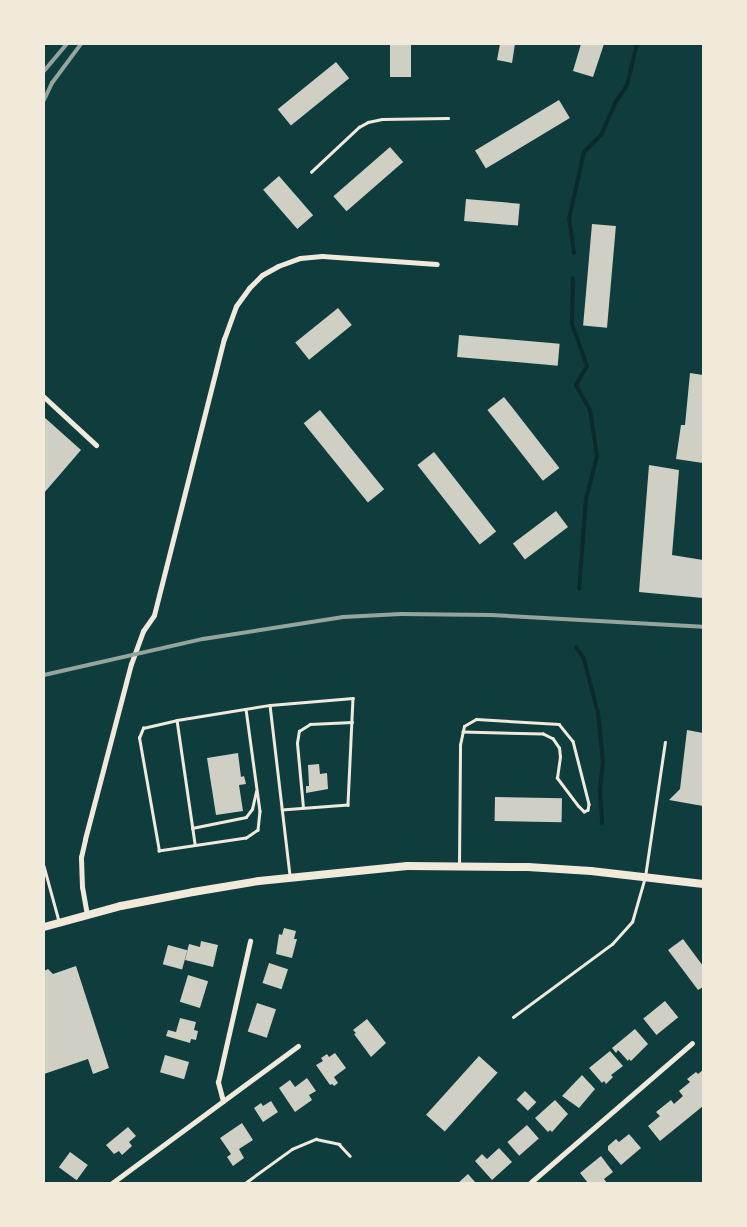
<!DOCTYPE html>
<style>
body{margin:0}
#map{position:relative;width:747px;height:1227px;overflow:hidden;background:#0f3d3e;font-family:Rubik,sans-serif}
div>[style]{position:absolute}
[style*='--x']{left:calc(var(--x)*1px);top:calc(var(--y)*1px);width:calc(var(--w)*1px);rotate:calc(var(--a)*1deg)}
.stream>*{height:4px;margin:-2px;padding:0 2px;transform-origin:2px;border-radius:2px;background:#0a2a2b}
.building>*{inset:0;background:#cfcfc3;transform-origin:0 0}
.service>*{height:2.5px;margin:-1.25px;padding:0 1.25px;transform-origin:1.25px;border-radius:1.25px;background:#f1e9da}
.minor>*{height:5px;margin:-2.5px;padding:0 2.5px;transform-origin:2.5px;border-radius:2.5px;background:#f1e9da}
.secondary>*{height:8px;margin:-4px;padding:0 4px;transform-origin:4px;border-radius:4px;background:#f1e9da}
.rail>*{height:4px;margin:-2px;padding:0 2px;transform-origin:2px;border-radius:2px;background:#97a49c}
span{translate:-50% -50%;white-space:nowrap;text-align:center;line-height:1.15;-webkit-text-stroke:4px #f1e9da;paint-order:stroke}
.frame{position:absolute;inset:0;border:45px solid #f1e9da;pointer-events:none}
</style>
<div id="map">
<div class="stream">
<i style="--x:574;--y:253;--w:34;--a:-98"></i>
<i style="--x:569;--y:219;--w:69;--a:-77.4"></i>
<i style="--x:584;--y:152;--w:24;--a:-45"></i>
<i style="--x:601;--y:135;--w:35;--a:-66"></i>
<i style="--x:615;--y:103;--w:22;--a:-56"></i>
<i style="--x:627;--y:85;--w:42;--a:-76.3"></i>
<i style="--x:573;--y:278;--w:46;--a:91.2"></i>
<i style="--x:572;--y:324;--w:45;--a:70.3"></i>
<i style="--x:587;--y:366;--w:22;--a:120"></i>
<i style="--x:576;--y:385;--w:29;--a:61"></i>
<i style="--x:590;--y:410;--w:47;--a:81.3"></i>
<i style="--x:597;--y:456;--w:44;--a:104.3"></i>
<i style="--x:586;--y:499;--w:90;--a:94.4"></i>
<i style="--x:576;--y:647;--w:14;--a:56"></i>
<i style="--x:584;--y:659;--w:56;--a:75.5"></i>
<i style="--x:598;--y:713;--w:48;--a:84.1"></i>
<i style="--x:603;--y:761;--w:31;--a:96"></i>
<i style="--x:600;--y:792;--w:31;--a:86"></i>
</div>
<div class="building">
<i style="left:390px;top:44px;width:21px;height:33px"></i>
<i style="clip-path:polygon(500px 44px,515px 44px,512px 63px,497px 60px)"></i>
<i style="clip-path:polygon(581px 44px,604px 44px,593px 77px,573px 71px)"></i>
<i style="left:336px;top:62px;width:21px;height:75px;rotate:51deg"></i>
<i style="left:559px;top:100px;width:21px;height:98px;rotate:59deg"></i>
<i style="left:390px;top:147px;width:20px;height:75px;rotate:49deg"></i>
<i style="left:279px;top:176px;width:52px;height:21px;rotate:49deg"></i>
<i style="left:466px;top:199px;width:54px;height:22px;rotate:5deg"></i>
<i style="left:592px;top:224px;width:24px;height:102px;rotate:5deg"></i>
<i style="left:338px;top:308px;width:22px;height:55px;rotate:51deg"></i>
<i style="left:459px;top:335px;width:101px;height:22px;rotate:5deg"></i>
<i style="clip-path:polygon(690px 373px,703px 375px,703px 463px,676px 459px,681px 425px,685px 425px)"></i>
<i style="left:504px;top:397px;width:90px;height:21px;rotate:52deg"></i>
<i style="left:320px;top:410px;width:102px;height:21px;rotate:51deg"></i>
<i style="clip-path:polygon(44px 417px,81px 450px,44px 493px)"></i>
<i style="left:434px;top:452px;width:101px;height:21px;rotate:52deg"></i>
<i style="clip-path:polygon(649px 465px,679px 470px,672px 555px,703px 560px,703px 598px,639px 592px)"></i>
<i style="left:556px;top:511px;width:20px;height:54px;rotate:53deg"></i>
<i style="clip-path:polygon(687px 730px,703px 733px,703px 806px,669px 800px,680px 789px)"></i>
<i style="clip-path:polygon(238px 753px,241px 777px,244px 776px,246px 784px,239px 785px,243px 811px,216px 815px,207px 758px)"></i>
<i style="clip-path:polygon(319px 764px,320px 774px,327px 773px,328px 789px,306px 793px,306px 786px,309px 786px,308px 765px)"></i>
<i style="left:495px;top:797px;width:67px;height:24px;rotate:1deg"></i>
<i style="clip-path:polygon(284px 928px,296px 931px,294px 939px,297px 939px,292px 958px,276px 954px,279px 934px,282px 935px)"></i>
<i style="clip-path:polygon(683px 939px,703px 966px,703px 987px,698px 990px,668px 950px)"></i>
<i style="clip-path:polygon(201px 941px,218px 945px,213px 967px,185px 960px,189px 944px,200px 947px)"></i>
<i style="left:168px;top:945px;width:20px;height:20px;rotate:15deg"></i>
<i style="left:269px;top:963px;width:20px;height:21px;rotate:18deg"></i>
<i style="clip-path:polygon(76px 966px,109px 1068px,93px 1074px,88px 1059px,44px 1074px,44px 971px,48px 969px,53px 974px)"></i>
<i style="left:188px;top:975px;width:21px;height:28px;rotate:17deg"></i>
<i style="left:665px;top:1001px;width:21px;height:28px;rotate:51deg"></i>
<i style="left:257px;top:1003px;width:20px;height:30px;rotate:18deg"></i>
<i style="clip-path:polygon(180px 1018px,196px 1022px,194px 1030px,198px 1031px,196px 1040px,191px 1039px,190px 1043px,166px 1036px,168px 1030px,176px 1032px)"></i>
<i style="clip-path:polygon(367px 1019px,386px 1043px,371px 1057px,354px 1034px,356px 1033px,353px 1030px)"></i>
<i style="clip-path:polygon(635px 1029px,648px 1044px,631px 1061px,629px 1059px,628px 1061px,618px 1050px,616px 1053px,612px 1048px)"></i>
<i style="clip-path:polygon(610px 1051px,623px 1066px,611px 1075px,613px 1077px,606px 1084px,604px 1081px,602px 1083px,589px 1068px)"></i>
<i style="clip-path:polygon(335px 1053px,346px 1068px,334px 1077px,338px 1083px,334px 1086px,332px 1084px,330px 1085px,316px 1065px,323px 1061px,321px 1058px,327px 1054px,329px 1057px)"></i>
<i style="left:165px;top:1055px;width:25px;height:18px;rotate:16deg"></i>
<i style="left:479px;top:1056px;width:25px;height:79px;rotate:42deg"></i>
<i style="clip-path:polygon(703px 1070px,703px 1106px,660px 1141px,648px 1126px,660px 1116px,656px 1112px,671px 1100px,674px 1104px,683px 1096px,679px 1091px,690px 1082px,687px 1079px,696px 1072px,698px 1074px)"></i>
<i style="clip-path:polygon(582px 1075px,595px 1089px,579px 1108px,562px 1096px)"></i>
<i style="clip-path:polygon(307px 1078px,316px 1091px,309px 1095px,312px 1100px,295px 1112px,279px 1088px,290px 1080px,295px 1087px)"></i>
<i style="left:525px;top:1091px;width:16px;height:12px;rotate:45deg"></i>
<i style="clip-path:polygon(555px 1100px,568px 1114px,552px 1132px,550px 1130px,548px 1132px,535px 1118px)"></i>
<i style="clip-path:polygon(271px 1101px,278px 1112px,263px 1122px,254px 1108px,261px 1103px,263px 1106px)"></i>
<i style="clip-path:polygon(242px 1123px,253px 1140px,239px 1149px,244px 1158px,233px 1166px,227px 1157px,231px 1154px,220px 1138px)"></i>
<i style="left:527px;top:1125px;width:18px;height:26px;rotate:49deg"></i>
<i style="clip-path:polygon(128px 1127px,136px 1136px,129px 1142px,132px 1146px,122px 1155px,119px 1151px,114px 1154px,106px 1145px)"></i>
<i style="clip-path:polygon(629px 1134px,641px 1148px,621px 1165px,608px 1150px,608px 1146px,616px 1139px,619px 1142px)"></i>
<i style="clip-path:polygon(499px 1148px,512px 1162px,492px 1180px,475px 1161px,482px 1154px,487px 1159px)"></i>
<i style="left:70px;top:1152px;width:22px;height:19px;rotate:36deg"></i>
<i style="clip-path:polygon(601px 1156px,613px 1172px,604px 1179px,607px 1183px,588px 1183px,580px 1173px)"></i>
<i style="clip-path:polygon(468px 1174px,475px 1182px,473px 1183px,458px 1183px)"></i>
</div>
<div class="service">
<i style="--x:311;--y:172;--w:66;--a:-43.2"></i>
<i style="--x:359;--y:127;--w:10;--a:-29"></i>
<i style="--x:368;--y:122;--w:14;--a:-12"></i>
<i style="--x:382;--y:119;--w:66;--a:-0.9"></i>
<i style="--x:270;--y:705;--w:83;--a:-4.8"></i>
<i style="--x:353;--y:698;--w:107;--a:92.7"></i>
<i style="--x:348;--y:805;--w:66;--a:175.7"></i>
<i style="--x:246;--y:709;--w:103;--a:82.2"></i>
<i style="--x:260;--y:811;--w:19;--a:96"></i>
<i style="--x:258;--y:830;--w:14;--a:146"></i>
<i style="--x:246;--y:838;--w:88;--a:171.5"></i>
<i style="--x:159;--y:851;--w:115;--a:-100"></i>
<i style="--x:139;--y:738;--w:11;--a:-68"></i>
<i style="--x:143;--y:728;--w:35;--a:-13"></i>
<i style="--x:177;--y:720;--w:94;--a:-9.2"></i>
<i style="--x:270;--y:705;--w:172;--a:83.3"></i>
<i style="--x:177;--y:720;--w:125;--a:81.7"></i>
<i style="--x:303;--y:808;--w:65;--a:-95.3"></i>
<i style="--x:297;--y:743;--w:12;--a:-81"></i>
<i style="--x:299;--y:731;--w:13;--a:-32"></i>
<i style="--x:310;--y:724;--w:42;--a:-2.7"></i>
<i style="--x:192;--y:828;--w:55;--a:-11.5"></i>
<i style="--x:246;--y:817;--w:10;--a:-53"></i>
<i style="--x:252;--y:809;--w:18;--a:-77"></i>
<i style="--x:459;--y:865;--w:120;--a:-89.5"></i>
<i style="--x:460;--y:745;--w:19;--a:-78"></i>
<i style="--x:464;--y:726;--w:14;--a:-30"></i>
<i style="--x:476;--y:719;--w:83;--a:3.4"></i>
<i style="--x:559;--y:724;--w:22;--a:51"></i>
<i style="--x:573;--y:741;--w:65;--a:75.7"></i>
<i style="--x:589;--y:804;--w:6;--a:99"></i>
<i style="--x:588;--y:810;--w:4;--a:153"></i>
<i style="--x:584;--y:812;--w:8;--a:-135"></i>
<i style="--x:578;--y:806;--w:35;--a:-127"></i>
<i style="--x:557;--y:778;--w:21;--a:-82"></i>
<i style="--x:560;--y:757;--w:9;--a:-96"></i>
<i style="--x:559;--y:748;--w:11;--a:-124"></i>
<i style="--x:553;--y:739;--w:11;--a:-153"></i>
<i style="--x:543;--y:734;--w:80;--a:-178.6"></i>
<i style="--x:44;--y:866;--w:57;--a:74.7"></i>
<i style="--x:513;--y:1017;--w:123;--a:-36.4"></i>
<i style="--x:612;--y:944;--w:30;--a:-48"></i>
<i style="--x:632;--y:922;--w:47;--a:-73.9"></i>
<i style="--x:645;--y:877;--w:136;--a:-81.6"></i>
<i style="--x:245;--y:1183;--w:58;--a:-35.9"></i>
<i style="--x:292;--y:1149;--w:26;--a:-23"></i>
<i style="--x:316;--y:1139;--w:24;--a:12"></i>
<i style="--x:339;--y:1144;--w:16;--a:47"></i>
</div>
<div class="minor">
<i style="--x:44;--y:397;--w:71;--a:42.7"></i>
<i style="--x:87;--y:915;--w:28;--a:-100"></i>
<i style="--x:82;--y:887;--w:30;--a:-92"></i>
<i style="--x:81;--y:857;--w:18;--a:-77"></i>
<i style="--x:85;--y:839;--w:181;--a:-75.3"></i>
<i style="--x:131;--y:664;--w:35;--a:-70"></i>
<i style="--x:143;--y:631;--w:19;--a:-55"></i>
<i style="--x:154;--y:615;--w:285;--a:-75.8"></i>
<i style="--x:224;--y:339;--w:35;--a:-70"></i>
<i style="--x:236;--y:306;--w:22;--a:-54"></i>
<i style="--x:249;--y:288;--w:18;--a:-45"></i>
<i style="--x:262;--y:275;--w:18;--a:-29"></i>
<i style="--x:278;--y:266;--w:23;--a:-20"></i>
<i style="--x:300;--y:258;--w:22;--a:-5"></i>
<i style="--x:322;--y:256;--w:115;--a:4"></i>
<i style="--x:223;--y:1101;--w:20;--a:-105"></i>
<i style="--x:218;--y:1082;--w:145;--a:-77.2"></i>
<i style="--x:112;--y:1183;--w:231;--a:-36.4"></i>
<i style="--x:530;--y:1183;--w:214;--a:-40.8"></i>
</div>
<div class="secondary">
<i style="--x:44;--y:927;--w:80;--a:-15.3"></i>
<i style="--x:121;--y:906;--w:73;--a:-11"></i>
<i style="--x:193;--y:892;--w:67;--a:-9.5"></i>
<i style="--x:259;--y:881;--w:149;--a:-5.8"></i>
<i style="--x:407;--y:866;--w:121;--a:0.5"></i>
<i style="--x:528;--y:867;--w:63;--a:3.6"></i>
<i style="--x:591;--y:871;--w:113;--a:6.6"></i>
</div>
<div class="rail">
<i style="--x:44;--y:71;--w:35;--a:-50"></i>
<i style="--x:44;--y:100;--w:19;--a:-65"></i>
<i style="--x:52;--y:83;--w:49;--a:-53.4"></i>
<i style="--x:44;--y:675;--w:163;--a:-12.8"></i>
<i style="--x:203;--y:639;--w:142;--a:-8.9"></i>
<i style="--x:343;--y:617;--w:58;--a:-3"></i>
<i style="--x:401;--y:614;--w:90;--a:0.6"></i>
<i style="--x:491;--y:615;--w:212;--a:3.2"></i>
</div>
<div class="frame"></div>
</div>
